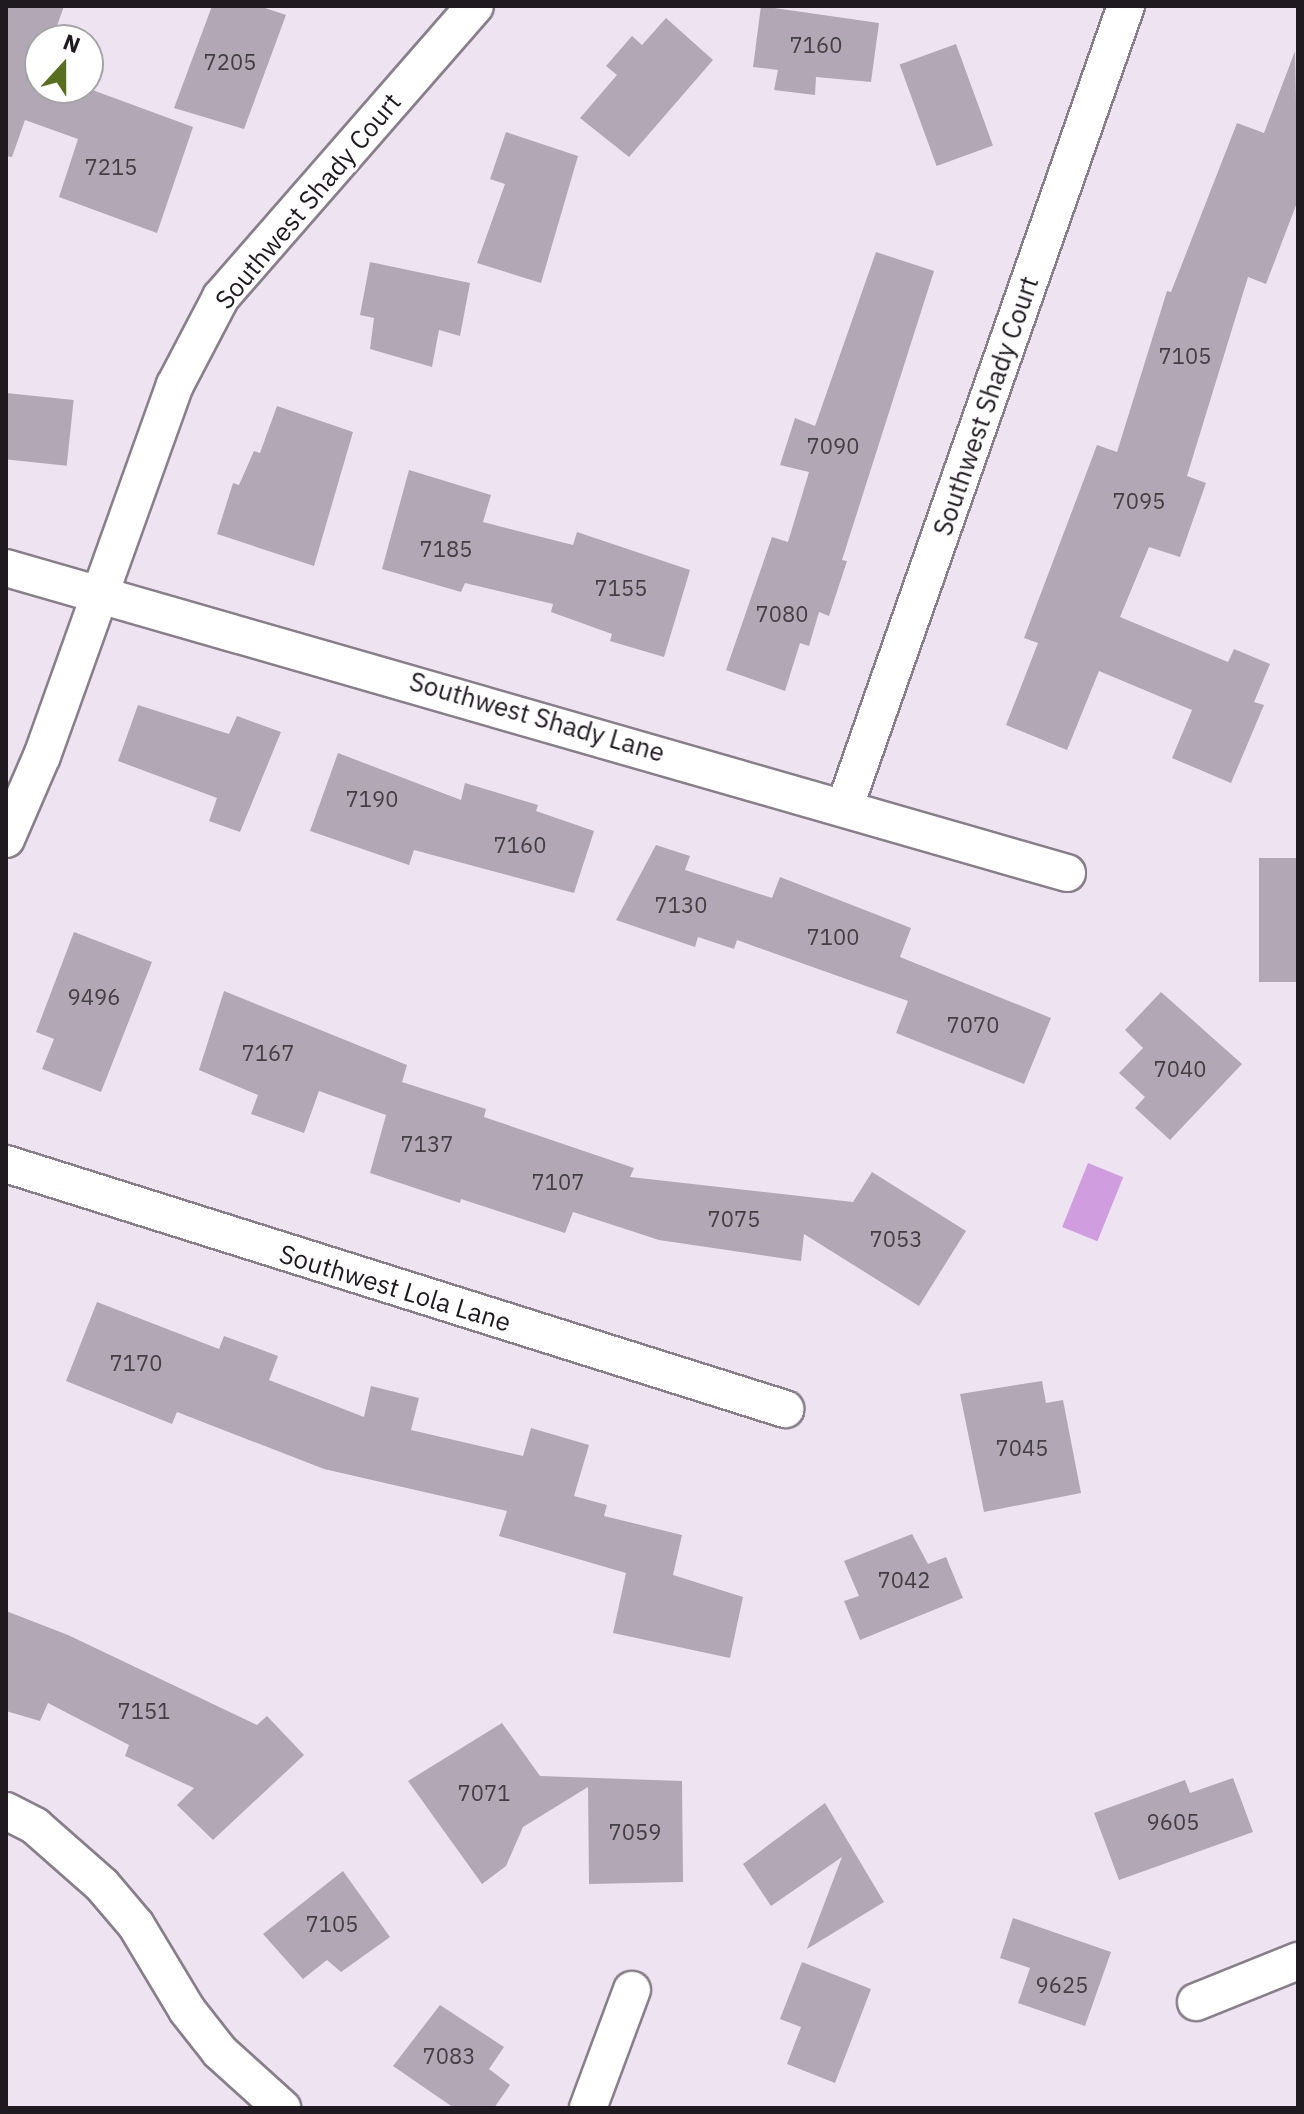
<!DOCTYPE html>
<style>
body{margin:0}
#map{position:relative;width:1304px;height:2114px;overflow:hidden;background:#eee4f1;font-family:"IBM Plex Sans",sans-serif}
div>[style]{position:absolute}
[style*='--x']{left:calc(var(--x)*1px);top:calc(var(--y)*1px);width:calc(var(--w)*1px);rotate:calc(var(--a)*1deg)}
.water>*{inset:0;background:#d09dde;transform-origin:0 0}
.building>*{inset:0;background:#b2a8b5;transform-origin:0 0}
.roads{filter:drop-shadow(2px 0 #887f8b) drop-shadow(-2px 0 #887f8b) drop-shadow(0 2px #887f8b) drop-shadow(0 -2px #887f8b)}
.street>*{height:36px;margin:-18px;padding:0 18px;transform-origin:18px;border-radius:18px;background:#fff}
span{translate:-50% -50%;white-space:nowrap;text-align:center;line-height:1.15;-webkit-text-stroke:6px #fff;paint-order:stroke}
.number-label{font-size:22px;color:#433e44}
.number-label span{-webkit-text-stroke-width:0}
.street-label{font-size:26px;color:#1e1a1f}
.frame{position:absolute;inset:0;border:8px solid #1e1a1f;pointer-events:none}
.north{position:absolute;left:24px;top:24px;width:80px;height:80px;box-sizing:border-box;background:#fff;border:2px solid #a5a3a5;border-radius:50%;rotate:21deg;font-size:22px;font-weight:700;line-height:32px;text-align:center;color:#1e1a1f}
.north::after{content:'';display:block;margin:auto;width:28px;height:36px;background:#576f1f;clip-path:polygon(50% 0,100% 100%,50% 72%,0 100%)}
</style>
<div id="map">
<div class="water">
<i style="left:1088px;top:1163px;width:38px;height:69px;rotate:22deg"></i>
</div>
<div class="building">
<i style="clip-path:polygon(6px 6px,64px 6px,52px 40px,40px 40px,40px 88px,87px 88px,193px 127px,157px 233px,59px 197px,78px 139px,25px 120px,12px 157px,6px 156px)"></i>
<i style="clip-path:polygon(212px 6px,259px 6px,286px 15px,244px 129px,174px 108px)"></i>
<i style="clip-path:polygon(761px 6px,879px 23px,871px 82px,816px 77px,815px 95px,774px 90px,778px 70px,753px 67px)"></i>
<i style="clip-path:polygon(666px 18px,713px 60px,629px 157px,580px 118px,617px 75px,606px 66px,632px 36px,642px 45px)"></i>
<i style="left:956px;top:44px;width:108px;height:60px;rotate:70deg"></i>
<i style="clip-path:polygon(1295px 51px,1298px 200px,1266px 284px,1248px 277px,1187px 476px,1206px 483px,1180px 557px,1149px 547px,1120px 617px,1228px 662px,1234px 649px,1270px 664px,1254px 702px,1264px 705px,1231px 783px,1172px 758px,1192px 710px,1099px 671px,1067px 750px,1006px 725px,1038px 643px,1024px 638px,1097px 445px,1117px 452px,1167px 291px,1171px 292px,1237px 123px,1264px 133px)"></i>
<i style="clip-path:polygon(506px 132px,578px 156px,541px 283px,477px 263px,505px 184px,490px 179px)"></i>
<i style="clip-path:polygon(876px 252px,934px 271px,842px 560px,847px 561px,829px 616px,819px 612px,809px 646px,800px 643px,785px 691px,726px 670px,772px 537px,788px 542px,809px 472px,780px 465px,795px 418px,815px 426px)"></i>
<i style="clip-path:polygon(370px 262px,470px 283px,460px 336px,439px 330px,432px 367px,370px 349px,374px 318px,360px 315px)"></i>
<i style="left:6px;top:393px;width:68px;height:66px;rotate:6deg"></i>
<i style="clip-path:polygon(277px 406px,353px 432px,314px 566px,217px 534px,233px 483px,239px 485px,254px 451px,260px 453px)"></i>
<i style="clip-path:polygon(409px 470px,491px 495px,483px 522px,573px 545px,577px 532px,690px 570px,664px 657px,610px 641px,612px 634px,551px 612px,553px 604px,465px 583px,461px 592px,382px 569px)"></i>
<i style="clip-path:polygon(138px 705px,229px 734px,237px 716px,281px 732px,240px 832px,209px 821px,217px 798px,118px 761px)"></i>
<i style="clip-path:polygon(338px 753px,461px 800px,465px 783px,538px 805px,536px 811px,594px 831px,574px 893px,414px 850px,409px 865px,310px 831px)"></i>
<i style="clip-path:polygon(656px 845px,690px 856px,685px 870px,772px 898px,780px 877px,911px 928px,900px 957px,1051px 1018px,1024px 1084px,896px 1033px,908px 1001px,737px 940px,734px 949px,698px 937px,695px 947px,616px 920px)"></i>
<i style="left:1298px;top:858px;width:124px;height:39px;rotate:90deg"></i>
<i style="clip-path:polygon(74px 932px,152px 962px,101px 1092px,42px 1069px,54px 1039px,36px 1032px)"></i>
<i style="clip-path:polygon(224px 991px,407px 1065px,402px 1082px,486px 1109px,484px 1117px,634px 1168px,630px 1177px,853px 1202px,872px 1172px,966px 1231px,919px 1306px,804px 1234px,801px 1261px,659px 1240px,573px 1212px,565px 1233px,461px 1199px,460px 1203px,370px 1173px,386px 1115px,319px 1091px,304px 1133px,251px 1114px,258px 1095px,199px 1070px)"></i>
<i style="clip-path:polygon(1161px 992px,1242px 1064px,1170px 1140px,1135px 1108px,1145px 1097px,1119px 1073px,1143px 1048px,1125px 1030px)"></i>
<i style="clip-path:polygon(97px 1302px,219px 1349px,224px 1336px,278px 1356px,269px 1380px,364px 1417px,371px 1386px,419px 1398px,411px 1430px,523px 1456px,531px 1428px,589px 1445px,574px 1496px,607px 1505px,604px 1516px,682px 1535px,673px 1575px,743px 1597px,730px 1658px,613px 1633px,626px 1573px,499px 1536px,507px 1511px,324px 1469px,177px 1412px,172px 1424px,66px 1381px)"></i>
<i style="clip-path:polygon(1042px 1381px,1046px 1403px,1063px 1400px,1081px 1493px,984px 1512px,960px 1394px)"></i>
<i style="clip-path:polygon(912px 1534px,928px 1564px,946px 1557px,963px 1598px,860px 1640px,844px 1601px,859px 1596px,844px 1561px)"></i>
<i style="clip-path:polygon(6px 1611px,68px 1635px,257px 1725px,267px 1716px,304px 1755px,213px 1840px,177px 1805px,194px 1788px,125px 1756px,129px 1745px,48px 1703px,40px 1721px,6px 1711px)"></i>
<i style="clip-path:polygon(502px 1723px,540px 1776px,682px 1781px,683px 1882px,589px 1884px,588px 1787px,523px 1827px,506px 1866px,482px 1884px,408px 1781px)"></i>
<i style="clip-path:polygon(1233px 1778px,1253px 1832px,1119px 1880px,1094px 1813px,1185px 1780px,1190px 1793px)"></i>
<i style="clip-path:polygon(825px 1803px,884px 1902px,807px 1949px,842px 1857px,771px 1906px,743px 1864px)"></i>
<i style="clip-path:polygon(343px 1871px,390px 1937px,341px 1972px,327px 1960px,303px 1979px,263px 1934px)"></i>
<i style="clip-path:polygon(1013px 1918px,1111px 1952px,1085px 2026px,1018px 2003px,1030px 1968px,1000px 1958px)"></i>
<i style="clip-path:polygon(802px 1962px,871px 1989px,835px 2083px,787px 2064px,801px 2027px,780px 2019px)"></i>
<i style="clip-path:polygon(440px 2005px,504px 2047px,489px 2069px,510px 2085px,494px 2108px,454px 2108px,393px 2066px)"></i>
</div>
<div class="roads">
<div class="street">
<i style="--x:6;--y:568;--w:1104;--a:16.04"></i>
<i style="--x:845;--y:806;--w:848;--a:-70.65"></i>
<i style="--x:6;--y:839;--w:90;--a:-66.6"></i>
<i style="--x:42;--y:756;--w:394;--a:-70.3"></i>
<i style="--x:175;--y:385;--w:99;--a:-62.4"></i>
<i style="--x:221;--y:297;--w:386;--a:-48.9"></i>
<i style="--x:6;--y:1164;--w:817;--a:17.46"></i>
<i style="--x:6;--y:1811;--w:33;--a:27"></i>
<i style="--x:35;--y:1826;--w:89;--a:41.4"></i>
<i style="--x:102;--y:1885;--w:52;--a:49.6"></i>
<i style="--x:136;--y:1925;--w:99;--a:59"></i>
<i style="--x:187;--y:2010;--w:53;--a:51.8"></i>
<i style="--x:220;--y:2052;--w:84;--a:42.1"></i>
<i style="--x:1196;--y:2002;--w:110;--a:-21.9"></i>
<i style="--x:588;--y:2108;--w:126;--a:-69.6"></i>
</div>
</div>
<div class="number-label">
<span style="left:816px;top:45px">7160</span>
<span style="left:230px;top:62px">7205</span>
<span style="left:111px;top:167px">7215</span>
<span style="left:1185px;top:356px">7105</span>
<span style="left:833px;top:446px">7090</span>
<span style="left:1139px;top:501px">7095</span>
<span style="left:446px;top:549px">7185</span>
<span style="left:621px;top:588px">7155</span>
<span style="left:782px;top:614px">7080</span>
<span style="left:372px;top:799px">7190</span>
<span style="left:520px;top:845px">7160</span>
<span style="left:681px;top:905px">7130</span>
<span style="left:833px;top:937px">7100</span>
<span style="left:94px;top:997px">9496</span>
<span style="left:973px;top:1025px">7070</span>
<span style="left:268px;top:1053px">7167</span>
<span style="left:1180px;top:1069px">7040</span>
<span style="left:427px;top:1144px">7137</span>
<span style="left:558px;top:1182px">7107</span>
<span style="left:734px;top:1219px">7075</span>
<span style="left:896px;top:1239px">7053</span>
<span style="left:136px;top:1363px">7170</span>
<span style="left:1022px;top:1448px">7045</span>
<span style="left:904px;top:1580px">7042</span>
<span style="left:144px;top:1711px">7151</span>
<span style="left:484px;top:1793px">7071</span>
<span style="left:1173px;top:1822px">9605</span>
<span style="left:635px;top:1832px">7059</span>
<span style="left:332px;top:1924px">7105</span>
<span style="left:1062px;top:1985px">9625</span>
<span style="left:449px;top:2056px">7083</span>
</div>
<div class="street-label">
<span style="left:308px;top:201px;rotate:-50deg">Southwest Shady Court</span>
<span style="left:986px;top:406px;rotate:-71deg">Southwest Shady Court</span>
<span style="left:537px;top:717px;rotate:16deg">Southwest Shady Lane</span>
<span style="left:395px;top:1288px;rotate:17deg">Southwest Lola Lane</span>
</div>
<div class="frame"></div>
<div class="north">N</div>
</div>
